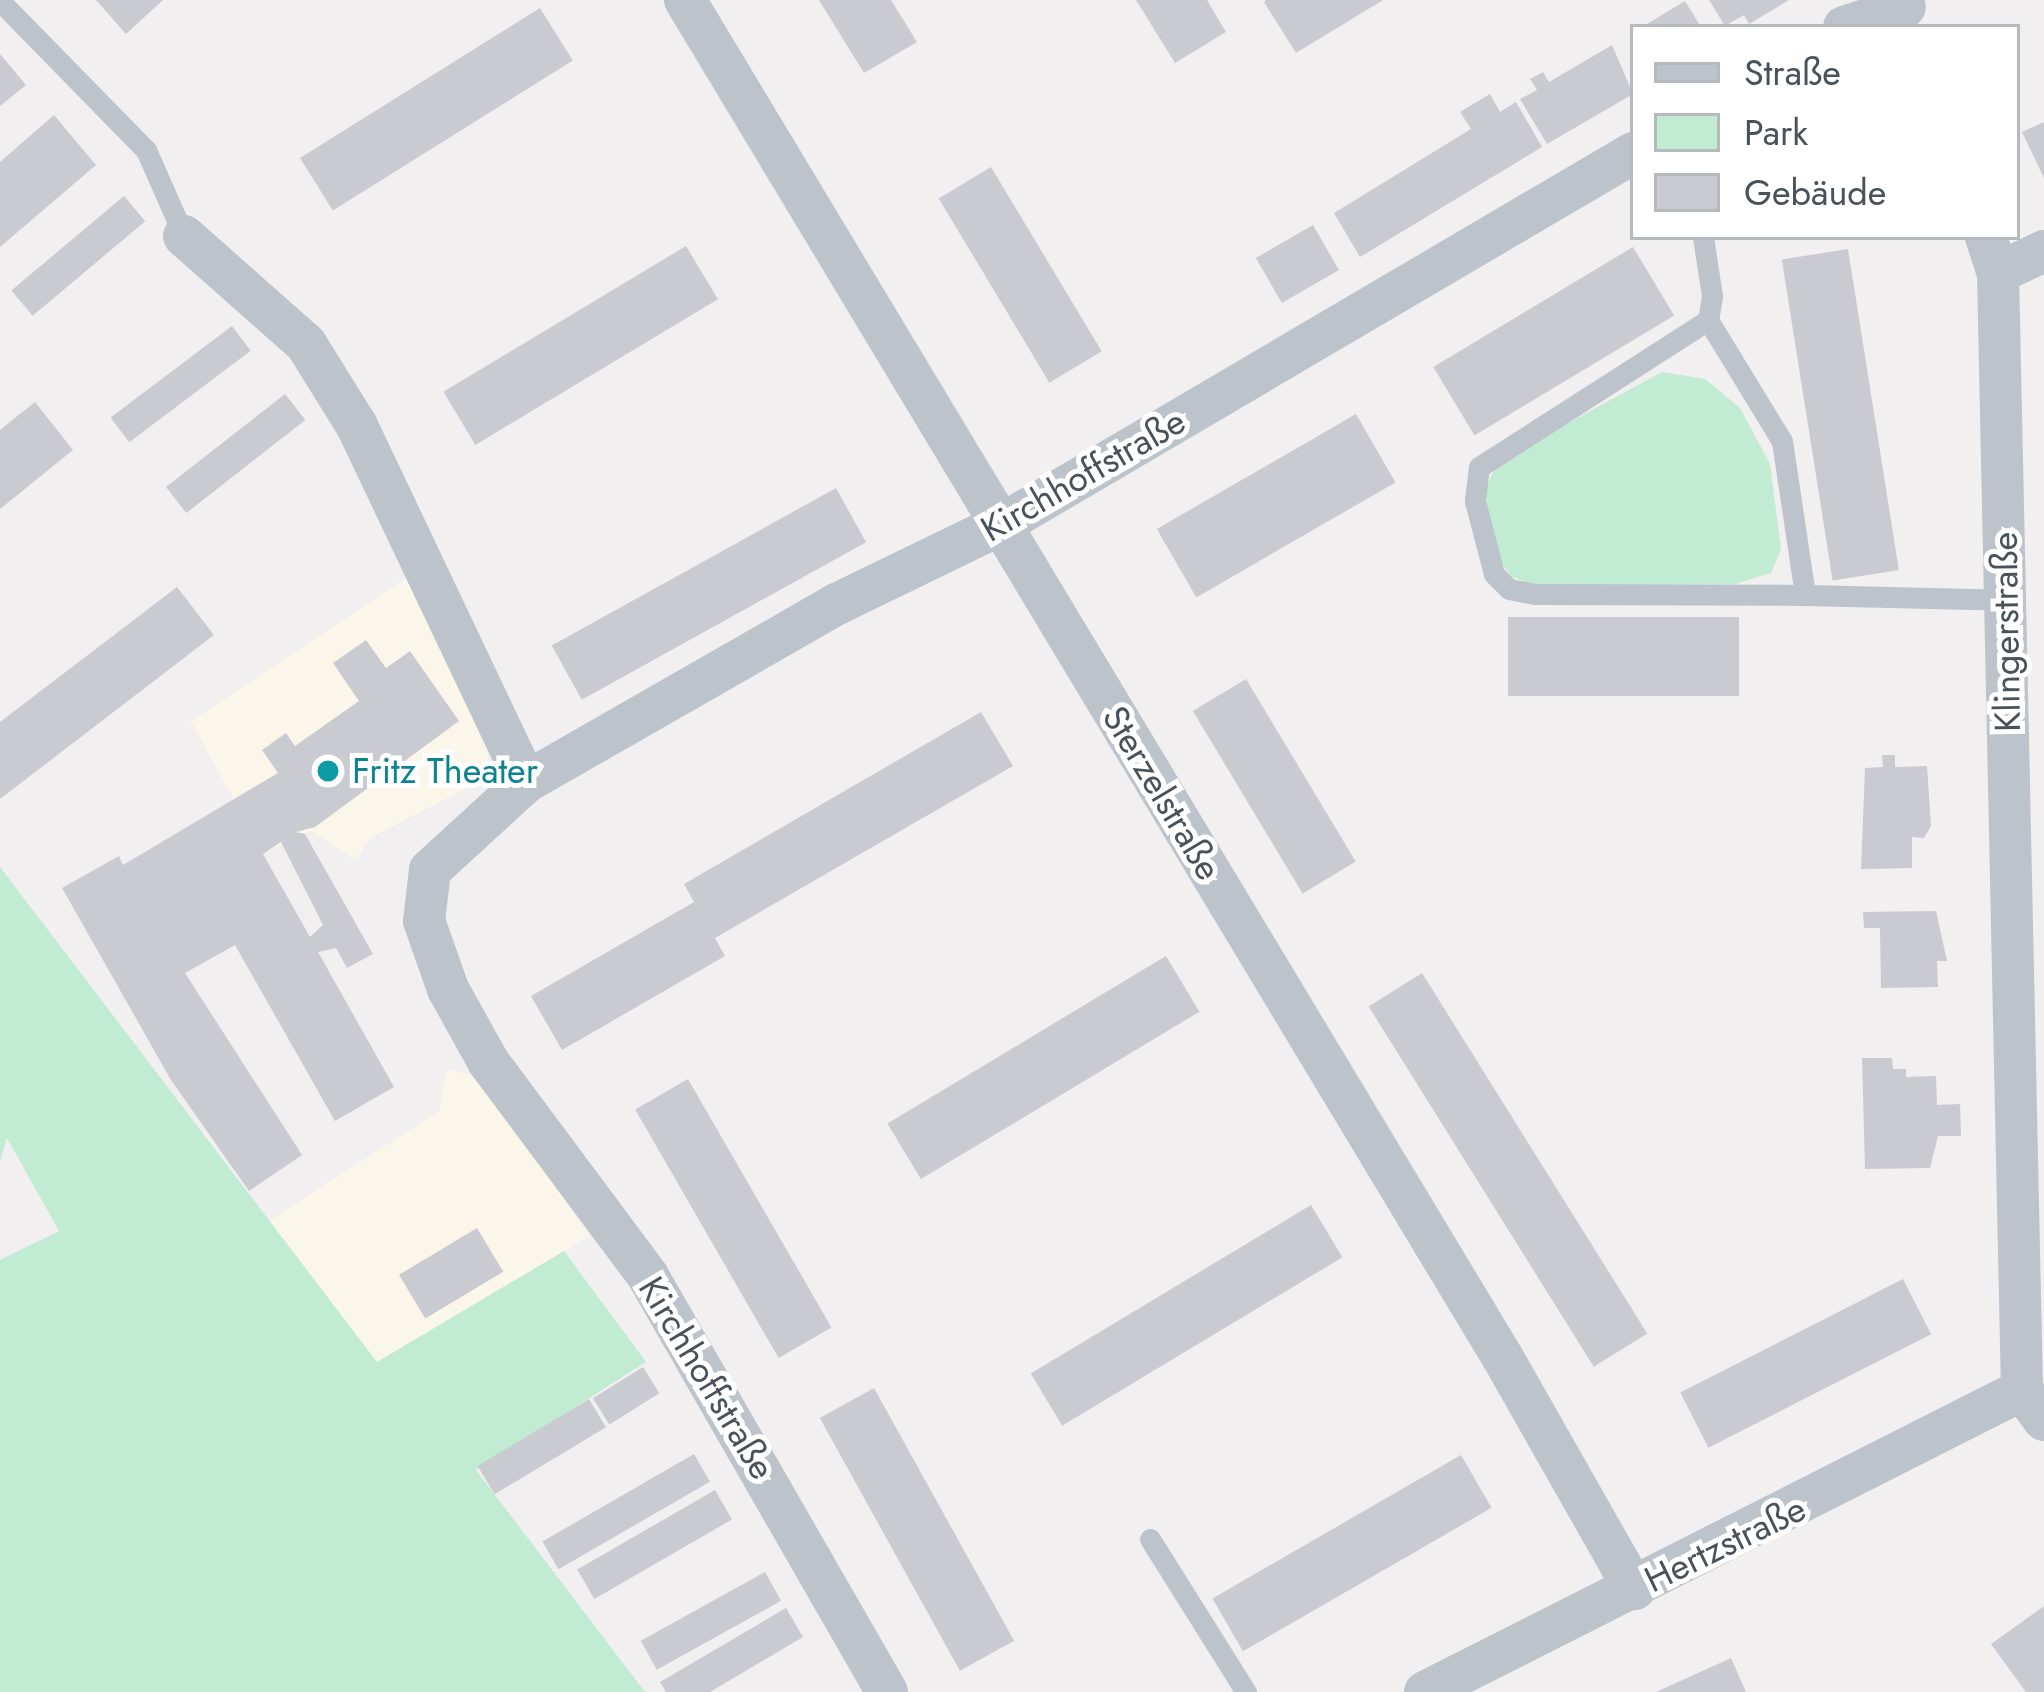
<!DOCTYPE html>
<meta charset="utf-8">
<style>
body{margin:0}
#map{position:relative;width:2044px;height:1692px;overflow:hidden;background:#f1efef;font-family:Jost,sans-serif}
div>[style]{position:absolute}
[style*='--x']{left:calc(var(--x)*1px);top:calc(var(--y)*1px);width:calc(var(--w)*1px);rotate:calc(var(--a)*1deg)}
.commercial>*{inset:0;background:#fbf6ea}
.green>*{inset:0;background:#c1ebd3}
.building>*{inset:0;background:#c9cbd1;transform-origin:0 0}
.lane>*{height:21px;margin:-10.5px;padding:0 10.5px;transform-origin:10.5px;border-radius:10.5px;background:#bcc3cb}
.street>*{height:42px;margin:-21px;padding:0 21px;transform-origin:21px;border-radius:21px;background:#bcc3cb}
.dots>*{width:33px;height:33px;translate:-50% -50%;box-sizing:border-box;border:6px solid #fff;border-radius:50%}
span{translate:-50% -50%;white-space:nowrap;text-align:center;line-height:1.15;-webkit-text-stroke:10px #fff;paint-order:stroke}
.street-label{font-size:36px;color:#49525b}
.culture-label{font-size:36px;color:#0d838f}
.left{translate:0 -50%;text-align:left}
.legend{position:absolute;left:1630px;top:24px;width:390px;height:216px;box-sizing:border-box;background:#fff;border:3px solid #b6babd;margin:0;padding:15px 21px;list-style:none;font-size:36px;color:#49525b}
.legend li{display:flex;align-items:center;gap:24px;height:60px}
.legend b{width:60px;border:3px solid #b6babd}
</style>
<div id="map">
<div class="commercial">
<i style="clip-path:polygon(407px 578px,488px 745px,488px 777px,370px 838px,356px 860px,311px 831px,263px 854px,191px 721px)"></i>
<i style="clip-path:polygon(447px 1069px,478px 1077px,590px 1236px,377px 1363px,269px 1221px,439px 1111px)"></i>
</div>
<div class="green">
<i style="clip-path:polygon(1662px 372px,1705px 379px,1740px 408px,1770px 464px,1781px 549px,1771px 573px,1735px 584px,1534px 586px,1511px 576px,1494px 552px,1485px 490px,1498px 461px)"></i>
<i style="clip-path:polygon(0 867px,377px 1362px,564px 1251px,646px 1362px,476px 1470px,645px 1692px,0 1692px,0 1260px,59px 1231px,7px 1138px,0 1161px)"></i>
</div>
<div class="building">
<i style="clip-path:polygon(96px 0,163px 0,126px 34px)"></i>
<i style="clip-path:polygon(819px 0,891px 0,917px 42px,864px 73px)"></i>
<i style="clip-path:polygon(1136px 0,1207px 0,1226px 32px,1175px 63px)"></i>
<i style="clip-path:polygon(1383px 0,1296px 53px,1264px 2px,1266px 0)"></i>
<i style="clip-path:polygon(1709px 0,1789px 0,1749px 24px,1744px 15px,1725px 26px)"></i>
<i style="clip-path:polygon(1685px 1px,1701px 27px,1642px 27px)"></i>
<i style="left:540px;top:8px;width:62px;height:283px;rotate:58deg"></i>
<i style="clip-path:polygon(1612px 45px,1633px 94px,1547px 144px,1520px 99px,1537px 90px,1530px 79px,1543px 72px,1549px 82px)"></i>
<i style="clip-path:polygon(0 54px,26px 85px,0 106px)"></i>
<i style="clip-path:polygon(1490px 94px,1500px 112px,1516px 102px,1542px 147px,1360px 257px,1334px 213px,1471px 129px,1460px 112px)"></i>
<i style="clip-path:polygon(54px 115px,96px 165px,0 247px,0 162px)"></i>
<i style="clip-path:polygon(2044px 122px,2044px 178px,2022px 132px)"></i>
<i style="left:991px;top:167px;width:215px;height:61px;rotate:59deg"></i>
<i style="left:124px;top:196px;width:33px;height:147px;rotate:50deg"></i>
<i style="left:1313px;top:225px;width:52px;height:66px;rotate:60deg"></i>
<i style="left:686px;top:246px;width:62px;height:283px;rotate:59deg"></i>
<i style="left:1633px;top:247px;width:80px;height:233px;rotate:59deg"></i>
<i style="left:1848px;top:249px;width:325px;height:67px;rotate:81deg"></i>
<i style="left:232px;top:326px;width:31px;height:152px;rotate:53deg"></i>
<i style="left:285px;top:394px;width:33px;height:151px;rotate:52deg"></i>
<i style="clip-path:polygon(35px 402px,73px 450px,0 509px,0 430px)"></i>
<i style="left:1356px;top:414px;width:79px;height:230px;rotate:60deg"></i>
<i style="left:836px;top:488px;width:62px;height:325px;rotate:61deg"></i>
<i style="clip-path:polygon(177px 587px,214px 635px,0 799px,0 722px)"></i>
<i style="left:1739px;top:617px;width:79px;height:231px;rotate:90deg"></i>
<i style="clip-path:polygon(evenodd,366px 640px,386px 668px,410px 651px,459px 721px,315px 827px,296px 832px,305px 834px,373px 954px,347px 968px,336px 948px,318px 952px,394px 1087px,335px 1121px,235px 945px,185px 973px,302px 1155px,249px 1191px,171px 1080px,62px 888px,119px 856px,123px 865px,278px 773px,262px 750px,286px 733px,295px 746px,359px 701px,333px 663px,366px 640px,281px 842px,323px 925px,310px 937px,263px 854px,281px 842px)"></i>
<i style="left:1246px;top:679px;width:213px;height:62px;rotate:59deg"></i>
<i style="clip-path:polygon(981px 712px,1013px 766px,715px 938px,725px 956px,562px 1050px,531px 996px,694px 902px,684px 884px)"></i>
<i style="clip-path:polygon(1882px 755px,1895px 755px,1895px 767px,1927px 766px,1931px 826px,1924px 838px,1912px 837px,1912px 868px,1861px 869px,1865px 768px,1883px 767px)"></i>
<i style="clip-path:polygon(1936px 911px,1947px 961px,1937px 961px,1938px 987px,1881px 988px,1880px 928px,1864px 928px,1863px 912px)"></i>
<i style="left:1166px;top:956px;width:65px;height:325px;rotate:59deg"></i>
<i style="left:1422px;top:973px;width:425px;height:63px;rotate:58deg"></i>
<i style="clip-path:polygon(1862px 1058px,1892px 1058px,1893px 1069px,1906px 1069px,1906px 1077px,1936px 1076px,1937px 1105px,1960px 1104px,1961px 1136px,1938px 1136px,1930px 1168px,1865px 1169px)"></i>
<i style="left:688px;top:1079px;width:287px;height:61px;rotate:60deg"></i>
<i style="left:1311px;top:1205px;width:61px;height:327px;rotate:59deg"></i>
<i style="left:477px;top:1228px;width:51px;height:91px;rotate:59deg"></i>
<i style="left:1903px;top:1279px;width:62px;height:250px;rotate:63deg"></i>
<i style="left:643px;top:1367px;width:31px;height:59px;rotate:58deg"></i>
<i style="left:874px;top:1388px;width:289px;height:62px;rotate:61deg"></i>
<i style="left:589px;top:1399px;width:33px;height:130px;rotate:59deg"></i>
<i style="left:694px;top:1454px;width:32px;height:175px;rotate:60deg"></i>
<i style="left:1461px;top:1455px;width:61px;height:287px;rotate:60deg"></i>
<i style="left:715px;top:1490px;width:34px;height:159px;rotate:60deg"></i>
<i style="left:765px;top:1572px;width:33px;height:142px;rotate:61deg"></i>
<i style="clip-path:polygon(2044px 1606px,2044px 1692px,2026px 1692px,1991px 1644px)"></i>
<i style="clip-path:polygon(786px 1608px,803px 1637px,710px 1692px,666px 1692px,660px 1682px)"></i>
<i style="clip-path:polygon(1731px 1658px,1746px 1692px,1656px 1692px)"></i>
</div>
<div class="lane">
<i style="--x:0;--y:1;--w:209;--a:45.6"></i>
<i style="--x:146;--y:150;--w:94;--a:66.2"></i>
<i style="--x:1703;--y:237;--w:60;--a:81.3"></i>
<i style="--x:1712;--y:296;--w:24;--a:99"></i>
<i style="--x:1708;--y:320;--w:142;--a:58.6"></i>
<i style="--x:1782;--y:441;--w:156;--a:81.5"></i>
<i style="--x:1805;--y:595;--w:199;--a:1.4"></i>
<i style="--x:1708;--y:320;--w:272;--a:147.3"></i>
<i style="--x:1479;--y:467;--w:34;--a:97"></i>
<i style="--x:1475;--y:501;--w:75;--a:75.4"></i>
<i style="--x:1494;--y:574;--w:21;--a:45"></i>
<i style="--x:1509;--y:589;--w:25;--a:11"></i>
<i style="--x:1534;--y:594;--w:271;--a:0.2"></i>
<i style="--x:1150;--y:1539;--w:181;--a:57.9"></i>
</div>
<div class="street">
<i style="--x:685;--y:0;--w:1585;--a:58.94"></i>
<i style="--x:1503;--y:1358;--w:266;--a:60.4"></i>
<i style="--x:1844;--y:27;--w:64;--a:-18.2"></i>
<i style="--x:184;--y:236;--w:163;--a:41.5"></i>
<i style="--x:306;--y:344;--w:97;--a:58.1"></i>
<i style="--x:357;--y:426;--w:394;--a:64.6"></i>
<i style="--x:1986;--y:237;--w:38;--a:72"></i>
<i style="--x:1998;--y:273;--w:1117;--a:88.77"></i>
<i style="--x:2022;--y:1390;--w:37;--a:54"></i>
<i style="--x:1998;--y:273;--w:51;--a:-25.6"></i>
<i style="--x:887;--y:1692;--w:480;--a:-119.9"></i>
<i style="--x:648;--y:1276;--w:268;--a:-126.7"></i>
<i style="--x:488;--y:1061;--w:82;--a:-119.1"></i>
<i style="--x:448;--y:989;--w:72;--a:-109.4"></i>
<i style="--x:424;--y:921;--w:51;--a:-83.3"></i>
<i style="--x:430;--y:870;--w:130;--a:-42.5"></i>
<i style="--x:526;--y:782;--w:358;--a:-29.8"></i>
<i style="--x:837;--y:604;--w:183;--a:-25.9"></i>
<i style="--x:1002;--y:524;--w:732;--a:-30.45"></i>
<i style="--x:1425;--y:1692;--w:669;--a:-26.83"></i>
</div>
<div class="dots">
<i style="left:328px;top:771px;background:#0f9aa8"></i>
</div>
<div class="street-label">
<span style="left:1083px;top:475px;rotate:-30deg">Kirchhoffstraße</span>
<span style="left:2006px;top:632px;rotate:-91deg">Klingerstraße</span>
<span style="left:1162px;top:793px;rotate:59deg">Sterzelstraße</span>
<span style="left:707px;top:1378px;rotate:59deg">Kirchhoffstraße</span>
<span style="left:1725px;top:1544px;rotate:-26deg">Hertzstraße</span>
</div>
<div class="culture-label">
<span class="left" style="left:352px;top:771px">Fritz Theater</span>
</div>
<ul class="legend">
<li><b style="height:15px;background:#bcc3cb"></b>Straße</li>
<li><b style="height:33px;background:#c1ebd3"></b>Park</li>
<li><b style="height:33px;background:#c9cbd1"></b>Gebäude</li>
</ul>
</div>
